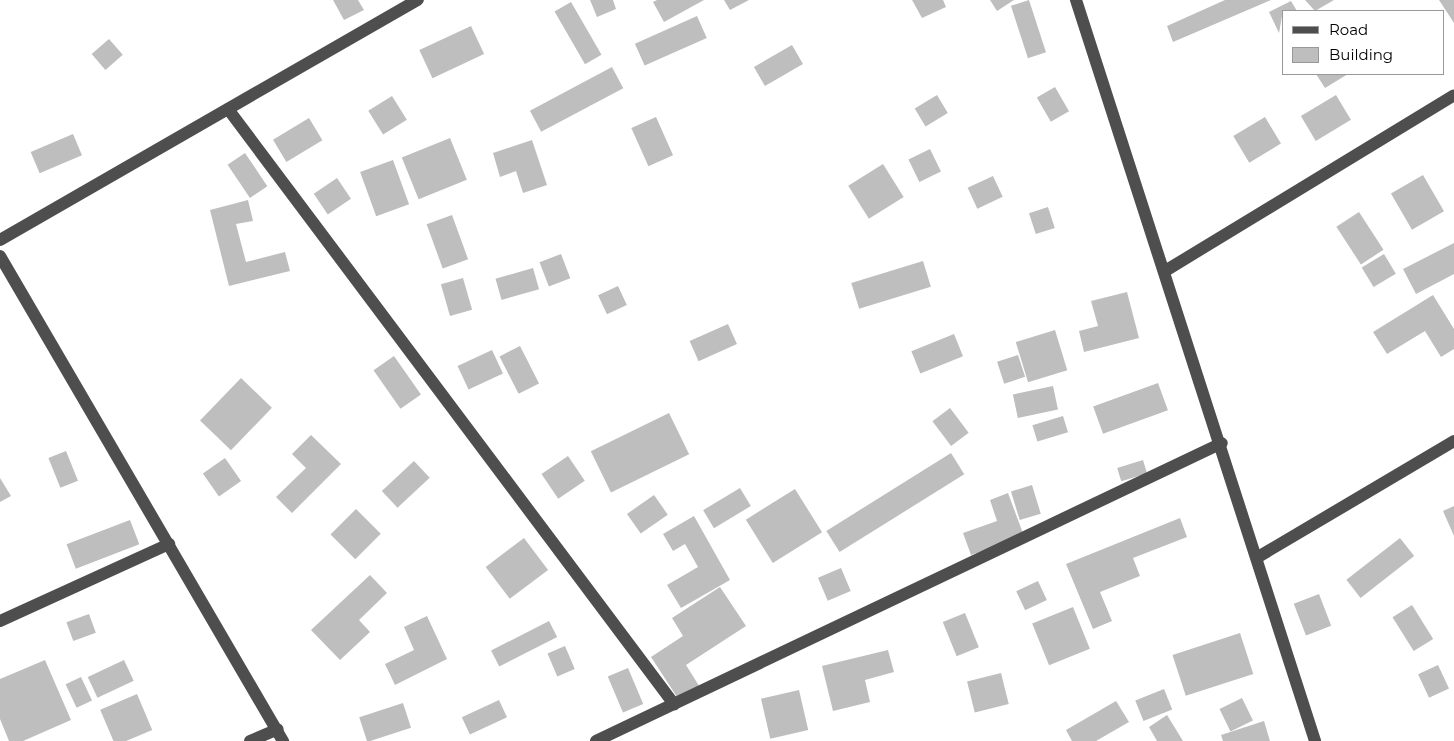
<!DOCTYPE html>
<style>
body{margin:0}
#map{position:relative;width:1454px;height:741px;overflow:hidden;background:#fff;font-family:Montserrat,sans-serif}
div>[style]{position:absolute}
[style*='--x']{left:calc(var(--x)*1px);top:calc(var(--y)*1px);width:calc(var(--w)*1px);rotate:calc(var(--a)*1deg)}
.building>*{inset:0;background:#bebebe;transform-origin:0 0}
.minor>*{height:12px;margin:-6px;padding:0 6px;transform-origin:6px;border-radius:6px;background:#4e4e4e}
span{translate:-50% -50%;white-space:nowrap;text-align:center;line-height:1.15;-webkit-text-stroke:4.5px #fff;paint-order:stroke}
.legend{position:absolute;left:1282px;top:10px;width:162px;height:65px;box-sizing:border-box;background:#fff;border:1px solid #999;margin:0;padding:6px 9px;list-style:none;font-size:15px;color:#000}
.legend li{display:flex;align-items:center;gap:10px;height:25px}
.legend b{width:25px;border:1px solid #999}
</style>
<div id="map">
<div class="building">
<i style="clip-path:polygon(333px 0,358px 0,364px 10px,344px 20px)"></i>
<i style="clip-path:polygon(590px 0,613px 0,616px 9px,597px 17px)"></i>
<i style="clip-path:polygon(657px 0,704px 0,664px 22px,653px 2px)"></i>
<i style="clip-path:polygon(724px 0,749px 0,730px 10px)"></i>
<i style="clip-path:polygon(912px 0,943px 0,946px 7px,922px 18px)"></i>
<i style="clip-path:polygon(990px 0,1014px 0,997px 11px)"></i>
<i style="left:1029px;top:0;width:55px;height:19px;rotate:72deg"></i>
<i style="clip-path:polygon(1225px 0,1271px 0,1173px 42px,1167px 26px)"></i>
<i style="clip-path:polygon(1305px 0,1334px 0,1315px 11px)"></i>
<i style="clip-path:polygon(1439px 0,1454px 0,1454px 23px)"></i>
<i style="clip-path:polygon(1291px 1px,1297px 11px,1283px 11px,1279px 33px,1269px 12px)"></i>
<i style="left:571px;top:2px;width:61px;height:19px;rotate:60deg"></i>
<i style="left:697px;top:16px;width:24px;height:68px;rotate:66deg"></i>
<i style="left:471px;top:26px;width:31px;height:57px;rotate:65deg"></i>
<i style="left:109px;top:39px;width:21px;height:23px;rotate:49deg"></i>
<i style="left:792px;top:45px;width:22px;height:44px;rotate:60deg"></i>
<i style="left:612px;top:67px;width:24px;height:93px;rotate:62deg"></i>
<i style="clip-path:polygon(1316px 74px,1348px 74px,1325px 88px)"></i>
<i style="left:1055px;top:87px;width:28px;height:21px;rotate:60deg"></i>
<i style="left:937px;top:95px;width:21px;height:26px;rotate:59deg"></i>
<i style="left:1336px;top:95px;width:29px;height:41px;rotate:59deg"></i>
<i style="left:392px;top:96px;width:28px;height:28px;rotate:58deg"></i>
<i style="left:656px;top:117px;width:42px;height:27px;rotate:66deg"></i>
<i style="left:1265px;top:117px;width:31px;height:37px;rotate:59deg"></i>
<i style="left:309px;top:118px;width:26px;height:42px;rotate:59deg"></i>
<i style="left:73px;top:134px;width:23px;height:46px;rotate:67deg"></i>
<i style="left:450px;top:138px;width:45px;height:52px;rotate:68deg"></i>
<i style="clip-path:polygon(532px 140px,547px 185px,523px 193px,516px 171px,500px 177px,493px 153px)"></i>
<i style="left:930px;top:149px;width:25px;height:24px;rotate:64deg"></i>
<i style="left:245px;top:153px;width:40px;height:21px;rotate:56deg"></i>
<i style="left:393px;top:160px;width:47px;height:35px;rotate:70deg"></i>
<i style="left:883px;top:164px;width:39px;height:41px;rotate:58deg"></i>
<i style="left:1423px;top:175px;width:42px;height:37px;rotate:60deg"></i>
<i style="left:993px;top:176px;width:23px;height:28px;rotate:65deg"></i>
<i style="left:337px;top:178px;width:25px;height:28px;rotate:56deg"></i>
<i style="clip-path:polygon(248px 200px,253px 221px,236px 224px,246px 262px,285px 252px,290px 271px,229px 286px,210px 210px)"></i>
<i style="left:1048px;top:207px;width:22px;height:20px;rotate:72deg"></i>
<i style="left:1359px;top:212px;width:45px;height:27px;rotate:57deg"></i>
<i style="left:452px;top:215px;width:47px;height:27px;rotate:70deg"></i>
<i style="clip-path:polygon(1454px 243px,1454px 274px,1416px 294px,1403px 269px)"></i>
<i style="left:561px;top:254px;width:26px;height:23px;rotate:69deg"></i>
<i style="left:1384px;top:254px;width:23px;height:26px;rotate:59deg"></i>
<i style="left:923px;top:261px;width:27px;height:75px;rotate:73deg"></i>
<i style="left:533px;top:268px;width:22px;height:39px;rotate:74deg"></i>
<i style="left:463px;top:278px;width:33px;height:23px;rotate:74deg"></i>
<i style="left:618px;top:286px;width:21px;height:22px;rotate:65deg"></i>
<i style="clip-path:polygon(1127px 292px,1139px 338px,1084px 352px,1079px 331px,1098px 326px,1091px 301px)"></i>
<i style="clip-path:polygon(1433px 295px,1454px 329px,1454px 349px,1441px 357px,1425px 331px,1387px 354px,1373px 332px)"></i>
<i style="left:728px;top:324px;width:22px;height:42px;rotate:66deg"></i>
<i style="left:1055px;top:330px;width:42px;height:41px;rotate:73deg"></i>
<i style="left:954px;top:334px;width:24px;height:46px;rotate:68deg"></i>
<i style="left:520px;top:346px;width:42px;height:23px;rotate:63deg"></i>
<i style="left:492px;top:350px;width:26px;height:38px;rotate:65deg"></i>
<i style="left:1018px;top:355px;width:23px;height:22px;rotate:72deg"></i>
<i style="left:394px;top:356px;width:47px;height:25px;rotate:55deg"></i>
<i style="left:241px;top:378px;width:43px;height:59px;rotate:44deg"></i>
<i style="left:1158px;top:383px;width:29px;height:69px;rotate:70deg"></i>
<i style="left:1053px;top:386px;width:24px;height:41px;rotate:78deg"></i>
<i style="left:950px;top:408px;width:31px;height:22px;rotate:53deg"></i>
<i style="left:669px;top:413px;width:46px;height:87px;rotate:64deg"></i>
<i style="left:1063px;top:416px;width:17px;height:32px;rotate:73deg"></i>
<i style="clip-path:polygon(311px 435px,341px 464px,292px 513px,276px 497px,306px 468px,292px 454px)"></i>
<i style="left:66px;top:451px;width:32px;height:19px;rotate:68deg"></i>
<i style="left:951px;top:453px;width:25px;height:147px;rotate:58deg"></i>
<i style="left:568px;top:456px;width:30px;height:32px;rotate:56deg"></i>
<i style="left:225px;top:458px;width:28px;height:27px;rotate:55deg"></i>
<i style="left:1143px;top:460px;width:14px;height:27px;rotate:73deg"></i>
<i style="left:414px;top:461px;width:23px;height:44px;rotate:47deg"></i>
<i style="clip-path:polygon(0 478px,11px 496px,0 502px)"></i>
<i style="left:1032px;top:485px;width:30px;height:22px;rotate:73deg"></i>
<i style="left:740px;top:488px;width:21px;height:43px;rotate:59deg"></i>
<i style="left:795px;top:489px;width:51px;height:58px;rotate:58deg"></i>
<i style="clip-path:polygon(1008px 493px,1024px 536px,971px 555px,963px 533px,997px 521px,990px 500px)"></i>
<i style="left:654px;top:495px;width:24px;height:33px;rotate:55deg"></i>
<i style="clip-path:polygon(1454px 506px,1454px 536px,1443px 511px)"></i>
<i style="left:356px;top:509px;width:35px;height:36px;rotate:45deg"></i>
<i style="clip-path:polygon(694px 516px,730px 580px,681px 608px,667px 585px,698px 567px,685px 544px,673px 551px,663px 534px)"></i>
<i style="clip-path:polygon(1180px 518px,1187px 537px,1133px 558px,1140px 576px,1100px 592px,1112px 621px,1093px 629px,1066px 564px)"></i>
<i style="left:130px;top:520px;width:26px;height:68px;rotate:69deg"></i>
<i style="left:524px;top:538px;width:40px;height:48px;rotate:53deg"></i>
<i style="left:1400px;top:538px;width:23px;height:68px;rotate:52deg"></i>
<i style="left:841px;top:568px;width:25px;height:25px;rotate:67deg"></i>
<i style="clip-path:polygon(370px 575px,387px 593px,359px 620px,370px 632px,340px 660px,311px 630px)"></i>
<i style="left:1038px;top:581px;width:21px;height:24px;rotate:65deg"></i>
<i style="clip-path:polygon(720px 587px,746px 626px,686px 665px,701px 689px,681px 703px,651px 657px,683px 636px,672px 618px)"></i>
<i style="left:1319px;top:594px;width:34px;height:27px;rotate:69deg"></i>
<i style="left:1412px;top:605px;width:40px;height:23px;rotate:58deg"></i>
<i style="left:1073px;top:607px;width:45px;height:44px;rotate:68deg"></i>
<i style="left:965px;top:613px;width:37px;height:24px;rotate:68deg"></i>
<i style="left:89px;top:614px;width:20px;height:24px;rotate:70deg"></i>
<i style="clip-path:polygon(427px 616px,447px 659px,395px 685px,385px 664px,414px 650px,404px 627px)"></i>
<i style="left:549px;top:621px;width:18px;height:65px;rotate:63deg"></i>
<i style="left:1240px;top:633px;width:43px;height:71px;rotate:72deg"></i>
<i style="left:565px;top:646px;width:25px;height:19px;rotate:67deg"></i>
<i style="clip-path:polygon(888px 650px,894px 672px,865px 680px,870px 702px,833px 711px,822px 666px)"></i>
<i style="clip-path:polygon(45px 660px,71px 720px,23px 741px,9px 741px,0 719px,0 679px)"></i>
<i style="left:124px;top:660px;width:23px;height:40px;rotate:65deg"></i>
<i style="left:1438px;top:665px;width:26px;height:22px;rotate:65deg"></i>
<i style="left:628px;top:668px;width:39px;height:22px;rotate:67deg"></i>
<i style="left:1001px;top:673px;width:32px;height:35px;rotate:76deg"></i>
<i style="left:81px;top:677px;width:26px;height:17px;rotate:65deg"></i>
<i style="left:1164px;top:689px;width:22px;height:31px;rotate:68deg"></i>
<i style="left:799px;top:690px;width:41px;height:39px;rotate:77deg"></i>
<i style="left:137px;top:694px;width:39px;height:40px;rotate:67deg"></i>
<i style="left:1242px;top:698px;width:25px;height:25px;rotate:64deg"></i>
<i style="left:499px;top:700px;width:19px;height:41px;rotate:65deg"></i>
<i style="clip-path:polygon(1116px 701px,1129px 722px,1096px 741px,1072px 741px,1066px 730px)"></i>
<i style="left:403px;top:703px;width:26px;height:46px;rotate:72deg"></i>
<i style="clip-path:polygon(1167px 715px,1183px 741px,1157px 741px,1149px 727px)"></i>
<i style="clip-path:polygon(1264px 721px,1270px 741px,1223px 741px,1221px 735px)"></i>
</div>
<div class="minor">
<i style="--x:1076;--y:0;--w:779;--a:72.12"></i>
<i style="--x:228;--y:109;--w:744;--a:53.15"></i>
<i style="--x:0;--y:240;--w:482;--a:-29.9"></i>
<i style="--x:0;--y:256;--w:562;--a:59.74"></i>
<i style="--x:1165;--y:271;--w:338;--a:-31.3"></i>
<i style="--x:1258;--y:557;--w:228;--a:-30.6"></i>
<i style="--x:0;--y:621;--w:186;--a:-24.5"></i>
<i style="--x:250;--y:741;--w:30;--a:-23"></i>
<i style="--x:596;--y:741;--w:693;--a:-25.46"></i>
</div>
<ul class="legend">
<li><b style="height:6px;background:#4e4e4e"></b>Road</li>
<li><b style="height:14px;background:#bebebe"></b>Building</li>
</ul>
</div>
